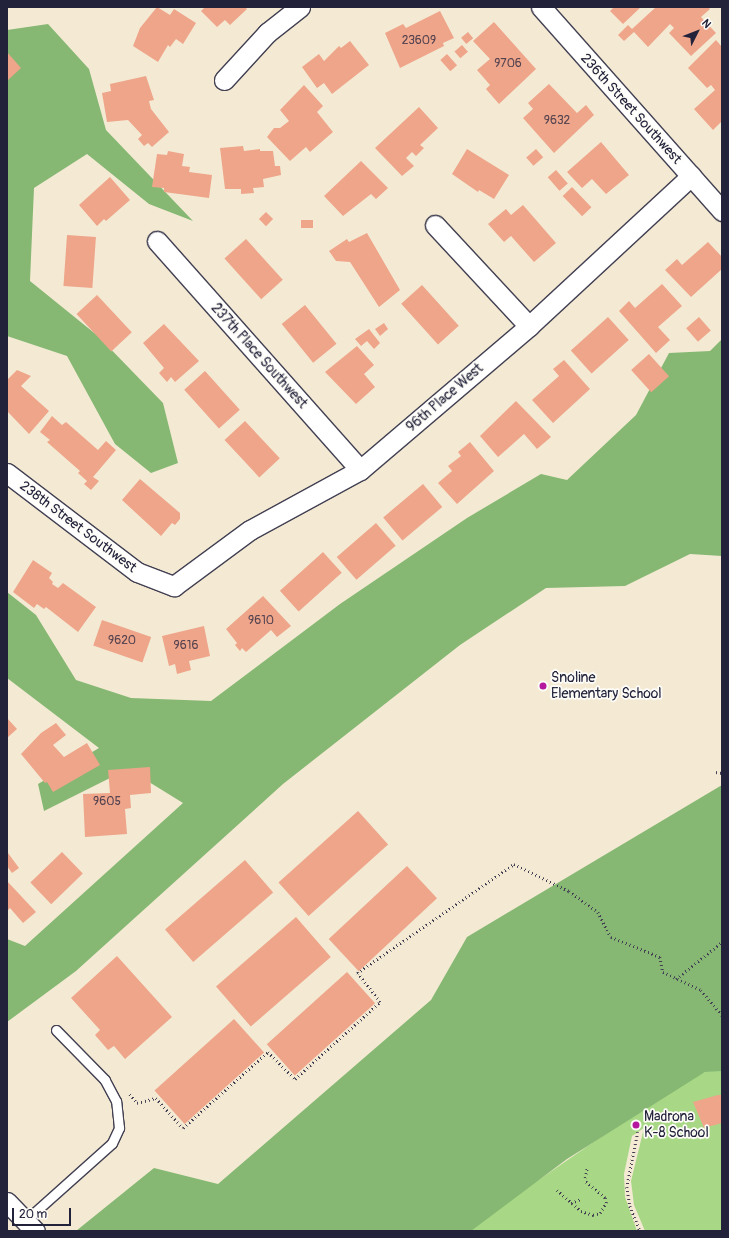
<!DOCTYPE html>
<style>
body{margin:0}
#map{position:relative;width:729px;height:1238px;overflow:hidden;background:#f4ead4;font-family:Pangolin,sans-serif}
div>[style]{position:absolute}
[style*='--x']{left:calc(var(--x)*1px);top:calc(var(--y)*1px);width:calc(var(--w)*1px);rotate:calc(var(--a)*1deg)}
.green>*{inset:0;background:#a8d886}
.forest>*{inset:0;background:#86b873}
.building>*{inset:0;background:#eea58a;transform-origin:0 0}
.path>*{height:2.5px;margin-top:-1.25px;transform-origin:0;background:repeating-linear-gradient(90deg,#424052 0 1px,transparent 0 4px)}
.roads{filter:drop-shadow(1px 0 #424052) drop-shadow(-1px 0 #424052) drop-shadow(0 1px #424052) drop-shadow(0 -1px #424052)}
.service>*{height:9px;margin:-4.5px;padding:0 4.5px;transform-origin:4.5px;border-radius:4.5px;background:#fff}
.minor>*{height:19px;margin:-9.5px;padding:0 9.5px;transform-origin:9.5px;border-radius:9.5px;background:#fff}
.dots>*{width:11px;height:11px;translate:-50% -50%;box-sizing:border-box;border:2px solid #fdfcf7;border-radius:50%}
span{translate:-50% -50%;white-space:nowrap;text-align:center;line-height:1.15;-webkit-text-stroke:3.5px #fdfcf7;paint-order:stroke}
.number-label{font-size:12px;color:#55434f}
.number-label span{-webkit-text-stroke-width:0}
.street-label{font-size:14px;color:#22223b}
.poi-label{font-size:14px;color:#22223b}
.left{translate:0 -50%;text-align:left}
.frame{position:absolute;inset:0;border:8px solid #22223b;pointer-events:none}
.north{position:absolute;left:677px;top:12px;width:40px;height:40px;-webkit-text-stroke:3px #fdfcf7;paint-order:stroke;rotate:48deg;font-size:11px;font-weight:700;line-height:16px;text-align:center;color:#22223b}
.north::after{content:'';display:block;margin:auto;width:14px;height:18px;background:#22223b;clip-path:polygon(50% 0,100% 100%,50% 72%,0 100%)}
.scale{position:absolute;left:12px;top:1208px;width:59px;height:18px;box-sizing:border-box;border:2px solid #22223b;border-top:0;padding-left:5px;font-size:12px;line-height:14px;white-space:nowrap;color:#22223b;-webkit-text-stroke:3px #fdfcf7;paint-order:stroke}
</style>
<div id="map">
<div class="green">
<i style="clip-path:polygon(722px 1068px,722px 1231px,645px 1231px,634px 1205px,631px 1181px,644px 1128px,632px 1136px,624px 1174px,625px 1197px,637px 1231px,465px 1231px,689px 1076px)"></i>
</div>
<div class="forest">
<i style="clip-path:polygon(48px 24px,89px 69px,106px 130px,193px 221px,149px 204px,87px 154px,34px 188px,30px 281px,98px 336px,163px 403px,178px 463px,151px 473px,115px 444px,67px 356px,7px 336px,7px 30px)"></i>
<i style="clip-path:polygon(722px 339px,722px 556px,690px 554px,625px 586px,546px 588px,460px 645px,283px 784px,76px 971px,7px 1022px,7px 939px,25px 946px,183px 803px,128px 769px,44px 811px,38px 784px,99px 748px,7px 678px,7px 592px,36px 615px,76px 680px,131px 698px,211px 701px,340px 604px,467px 518px,541px 474px,567px 480px,636px 415px,669px 353px,710px 351px)"></i>
<i style="clip-path:polygon(722px 785px,722px 1071px,705px 1072px,567px 1159px,471px 1231px,76px 1231px,154px 1168px,218px 1184px,431px 1000px,467px 937px)"></i>
</div>
<div class="building">
<i style="clip-path:polygon(157px 7px,170px 15px,174px 9px,196px 23px,183px 44px,176px 39px,170px 47px,168px 45px,158px 62px,133px 46px,140px 28px)"></i>
<i style="clip-path:polygon(205px 7px,245px 7px,247px 9px,230px 25px,225px 20px,217px 27px,201px 11px)"></i>
<i style="clip-path:polygon(614px 7px,641px 7px,623px 24px,610px 11px)"></i>
<i style="clip-path:polygon(656px 7px,708px 7px,710px 9px,701px 17px,716px 33px,691px 56px,669px 33px,674px 28px,670px 24px,648px 47px,634px 32px,624px 41px,618px 35px,628px 25px,632px 29px)"></i>
<i style="clip-path:polygon(440px 11px,454px 38px,443px 43px,444px 46px,400px 68px,385px 33px,403px 24px,406px 28px)"></i>
<i style="clip-path:polygon(494px 22px,536px 69px,499px 104px,486px 89px,490px 85px,477px 70px,490px 59px,473px 41px)"></i>
<i style="left:468px;top:32px;width:8px;height:9px;rotate:50deg"></i>
<i style="clip-path:polygon(716px 40px,722px 47px,722px 121px,713px 130px,694px 109px,715px 90px,711px 85px,707px 88px,688px 68px)"></i>
<i style="clip-path:polygon(350px 41px,369px 65px,332px 94px,324px 83px,317px 88px,302px 67px,319px 54px,324px 61px,339px 46px,341px 48px)"></i>
<i style="left:462px;top:45px;width:9px;height:10px;rotate:49deg"></i>
<i style="clip-path:polygon(7px 52px,21px 68px,7px 81px)"></i>
<i style="left:447px;top:54px;width:15px;height:9px;rotate:48deg"></i>
<i style="clip-path:polygon(146px 76px,154px 100px,149px 101px,151px 109px,169px 132px,152px 147px,148px 143px,144px 146px,138px 139px,142px 135px,128px 120px,107px 122px,102px 93px,111px 91px,110px 84px)"></i>
<i style="clip-path:polygon(549px 84px,577px 113px,586px 105px,594px 115px,554px 153px,523px 118px,533px 109px,528px 103px)"></i>
<i style="clip-path:polygon(304px 85px,323px 106px,317px 112px,333px 132px,310px 152px,306px 147px,290px 161px,267px 137px,274px 128px,280px 128px,289px 121px,280px 110px)"></i>
<i style="clip-path:polygon(419px 107px,438px 128px,420px 145px,424px 148px,416px 156px,412px 152px,406px 158px,414px 166px,402px 176px,375px 148px)"></i>
<i style="clip-path:polygon(601px 142px,629px 175px,606px 194px,592px 179px,582px 188px,567px 172px)"></i>
<i style="clip-path:polygon(243px 146px,244px 151px,260px 149px,260px 151px,273px 151px,275px 166px,280px 166px,281px 175px,263px 179px,264px 187px,253px 188px,254px 193px,241px 194px,241px 189px,225px 189px,220px 148px)"></i>
<i style="clip-path:polygon(467px 149px,509px 175px,494px 199px,479px 190px,478px 192px,452px 174px)"></i>
<i style="left:536px;top:149px;width:11px;height:13px;rotate:49deg"></i>
<i style="clip-path:polygon(168px 151px,184px 154px,182px 166px,190px 167px,189px 172px,212px 175px,209px 198px,164px 192px,164px 188px,152px 187px,157px 154px,167px 155px)"></i>
<i style="clip-path:polygon(361px 161px,388px 188px,376px 199px,371px 194px,343px 216px,324px 196px)"></i>
<i style="left:556px;top:170px;width:18px;height:11px;rotate:49deg"></i>
<i style="clip-path:polygon(110px 177px,130px 200px,106px 221px,104px 219px,97px 226px,79px 205px)"></i>
<i style="left:572px;top:187px;width:28px;height:13px;rotate:46deg"></i>
<i style="clip-path:polygon(523px 205px,556px 243px,534px 262px,511px 236px,504px 242px,488px 224px,506px 209px,511px 215px)"></i>
<i style="left:266px;top:212px;width:10px;height:10px;rotate:45deg"></i>
<i style="left:313px;top:220px;width:8px;height:12px;rotate:90deg"></i>
<i style="clip-path:polygon(367px 233px,400px 290px,379px 307px,350px 262px,336px 261px,329px 251px,347px 239px,349px 242px)"></i>
<i style="left:67px;top:235px;width:29px;height:51px;rotate:4deg"></i>
<i style="left:246px;top:239px;width:55px;height:29px;rotate:48deg"></i>
<i style="clip-path:polygon(708px 242px,722px 257px,722px 269px,691px 297px,665px 270px,677px 259px,682px 265px)"></i>
<i style="clip-path:polygon(662px 284px,682px 306px,658px 327px,670px 340px,656px 353px,619px 311px,629px 301px,635px 308px)"></i>
<i style="left:422px;top:285px;width:55px;height:28px;rotate:48deg"></i>
<i style="left:97px;top:295px;width:51px;height:28px;rotate:47deg"></i>
<i style="left:305px;top:305px;width:50px;height:30px;rotate:51deg"></i>
<i style="left:608px;top:317px;width:31px;height:50px;rotate:48deg"></i>
<i style="left:699px;top:317px;width:18px;height:17px;rotate:49deg"></i>
<i style="clip-path:polygon(384px 323px,388px 329px,380px 336px,375px 329px)"></i>
<i style="clip-path:polygon(164px 324px,199px 361px,175px 382px,171px 377px,167px 382px,159px 373px,164px 368px,143px 343px)"></i>
<i style="clip-path:polygon(369px 329px,380px 343px,374px 349px,367px 341px,361px 346px,355px 339px)"></i>
<i style="clip-path:polygon(357px 346px,374px 365px,364px 374px,375px 387px,356px 404px,325px 372px)"></i>
<i style="left:649px;top:354px;width:30px;height:24px;rotate:48deg"></i>
<i style="clip-path:polygon(564px 360px,590px 389px,553px 423px,532px 400px,559px 376px,553px 369px)"></i>
<i style="clip-path:polygon(17px 370px,31px 376px,21px 386px,49px 411px,29px 434px,7px 411px,7px 380px)"></i>
<i style="left:205px;top:371px;width:52px;height:28px;rotate:48deg"></i>
<i style="clip-path:polygon(516px 401px,551px 437px,537px 449px,524px 434px,498px 457px,480px 436px)"></i>
<i style="clip-path:polygon(52px 416px,62px 425px,66px 422px,98px 450px,106px 441px,116px 450px,93px 477px,99px 481px,91px 490px,84px 484px,87px 481px,78px 473px,80px 471px,47px 442px,50px 440px,40px 432px)"></i>
<i style="left:245px;top:421px;width:51px;height:28px;rotate:47deg"></i>
<i style="clip-path:polygon(470px 442px,494px 471px,457px 504px,438px 483px,452px 471px,448px 466px,461px 456px,458px 452px)"></i>
<i style="clip-path:polygon(140px 479px,180px 513px,180px 519px,175px 525px,172px 523px,161px 536px,122px 500px)"></i>
<i style="left:423px;top:484px;width:30px;height:52px;rotate:50deg"></i>
<i style="left:376px;top:523px;width:30px;height:52px;rotate:49deg"></i>
<i style="left:323px;top:552px;width:28px;height:58px;rotate:48deg"></i>
<i style="clip-path:polygon(33px 560px,52px 573px,49px 578px,53px 582px,52px 584px,58px 588px,63px 583px,96px 607px,78px 632px,46px 607px,44px 609px,37px 604px,34px 608px,13px 592px)"></i>
<i style="clip-path:polygon(263px 596px,291px 626px,277px 637px,271px 630px,246px 652px,242px 648px,240px 651px,235px 645px,237px 643px,226px 629px)"></i>
<i style="left:102px;top:620px;width:52px;height:27px;rotate:19deg"></i>
<i style="clip-path:polygon(204px 626px,210px 656px,189px 661px,191px 670px,177px 674px,175px 664px,169px 666px,162px 636px)"></i>
<i style="clip-path:polygon(7px 718px,17px 729px,7px 738px)"></i>
<i style="clip-path:polygon(56px 723px,66px 735px,53px 745px,64px 757px,87px 743px,100px 765px,53px 792px,47px 782px,45px 783px,21px 754px,41px 733px)"></i>
<i style="clip-path:polygon(150px 767px,151px 793px,130px 795px,131px 808px,125px 809px,127px 834px,85px 837px,83px 794px,110px 793px,108px 770px)"></i>
<i style="left:358px;top:811px;width:45px;height:107px;rotate:48deg"></i>
<i style="left:62px;top:852px;width:30px;height:44px;rotate:46deg"></i>
<i style="clip-path:polygon(8px 853px,19px 868px,12px 873px,7px 866px)"></i>
<i style="left:245px;top:860px;width:43px;height:106px;rotate:49deg"></i>
<i style="left:407px;top:866px;width:44px;height:107px;rotate:47deg"></i>
<i style="clip-path:polygon(7px 881px,36px 912px,23px 923px,10px 908px,7px 911px)"></i>
<i style="left:296px;top:917px;width:53px;height:106px;rotate:49deg"></i>
<i style="clip-path:polygon(117px 956px,172px 1017px,125px 1059px,114px 1046px,108px 1050px,95px 1035px,100px 1030px,71px 998px)"></i>
<i style="left:347px;top:972px;width:42px;height:108px;rotate:48deg"></i>
<i style="left:234px;top:1019px;width:45px;height:107px;rotate:48deg"></i>
<i style="clip-path:polygon(718px 1095px,722px 1095px,722px 1123px,704px 1128px,693px 1102px)"></i>
</div>
<div class="path">
<i style="--x:716;--y:772;--w:6;--a:9"></i>
<i style="--x:676;--y:979;--w:59;--a:-38.8"></i>
<i style="--x:130;--y:1094;--w:11;--a:52"></i>
<i style="--x:137;--y:1103;--w:20;--a:-15"></i>
<i style="--x:156;--y:1098;--w:40;--a:48"></i>
<i style="--x:183;--y:1128;--w:114;--a:-41.8"></i>
<i style="--x:268;--y:1052;--w:38;--a:45"></i>
<i style="--x:295;--y:1079;--w:115;--a:-42.2"></i>
<i style="--x:380;--y:1002;--w:37;--a:-128"></i>
<i style="--x:357;--y:973;--w:191;--a:-34.8"></i>
<i style="--x:514;--y:864;--w:61;--a:26.1"></i>
<i style="--x:569;--y:891;--w:36;--a:36"></i>
<i style="--x:598;--y:912;--w:28;--a:63"></i>
<i style="--x:611;--y:937;--w:53;--a:22.2"></i>
<i style="--x:660;--y:957;--w:15;--a:79"></i>
<i style="--x:663;--y:972;--w:42;--a:25.3"></i>
<i style="--x:701;--y:990;--w:33;--a:50"></i>
<i style="--x:638;--y:1132;--w:56;--a:101.3"></i>
<i style="--x:627;--y:1187;--w:19;--a:81"></i>
<i style="--x:630;--y:1206;--w:27;--a:68"></i>
<i style="--x:585;--y:1178;--w:10;--a:-79"></i>
<i style="--x:557;--y:1190;--w:32;--a:41"></i>
<i style="--x:581;--y:1211;--w:13;--a:18"></i>
<i style="--x:593;--y:1215;--w:7;--a:-16"></i>
<i style="--x:600;--y:1213;--w:12;--a:-59"></i>
<i style="--x:606;--y:1203;--w:5;--a:-101"></i>
<i style="--x:605;--y:1198;--w:26;--a:-140"></i>
<i style="--x:571;--y:1203;--w:11;--a:-22"></i>
</div>
<div class="roads">
<div class="service">
<i style="--x:26;--y:1220;--w:115;--a:-41.8"></i>
<i style="--x:112;--y:1143;--w:17;--a:-65"></i>
<i style="--x:119;--y:1128;--w:27;--a:-96"></i>
<i style="--x:116;--y:1101;--w:24;--a:-118"></i>
<i style="--x:105;--y:1080;--w:70;--a:-134.4"></i>
</div>
<div class="minor">
<i style="--x:541;--y:7;--w:273;--a:48.4"></i>
<i style="--x:224;--y:80;--w:64;--a:-47.5"></i>
<i style="--x:267;--y:33;--w:42;--a:-38.2"></i>
<i style="--x:435;--y:225;--w:138;--a:47.1"></i>
<i style="--x:157;--y:241;--w:306;--a:48.4"></i>
<i style="--x:7;--y:473;--w:163;--a:37.3"></i>
<i style="--x:137;--y:572;--w:40;--a:21"></i>
<i style="--x:174;--y:586;--w:94;--a:-36.4"></i>
<i style="--x:250;--y:530;--w:125;--a:-28.6"></i>
<i style="--x:360;--y:470;--w:222;--a:-40.4"></i>
<i style="--x:529;--y:326;--w:221;--a:-42.8"></i>
<i style="--x:7;--y:1202;--w:40;--a:46"></i>
</div>
</div>
<div class="dots">
<i style="left:543px;top:686px;background:#b5179e"></i>
<i style="left:636px;top:1125px;background:#b5179e"></i>
</div>
<div class="number-label">
<span style="left:419px;top:41px">23609</span>
<span style="left:508px;top:64px">9706</span>
<span style="left:557px;top:121px">9632</span>
<span style="left:261px;top:621px">9610</span>
<span style="left:122px;top:641px">9620</span>
<span style="left:186px;top:646px">9616</span>
<span style="left:107px;top:802px">9605</span>
</div>
<div class="street-label">
<span style="left:631px;top:109px;rotate:48deg">236th Street Southwest</span>
<span style="left:259px;top:356px;rotate:48deg">237th Place Southwest</span>
<span style="left:445px;top:398px;rotate:-41deg">96th Place West</span>
<span style="left:78px;top:527px;rotate:37deg">238th Street Southwest</span>
</div>
<div class="poi-label">
<span class="left" style="left:551px;top:686px">Snoline<br>Elementary School</span>
<span class="left" style="left:644px;top:1125px">Madrona<br>K-8 School</span>
</div>
<div class="frame"></div>
<div class="north">N</div>
<div class="scale">20 m</div>
</div>
